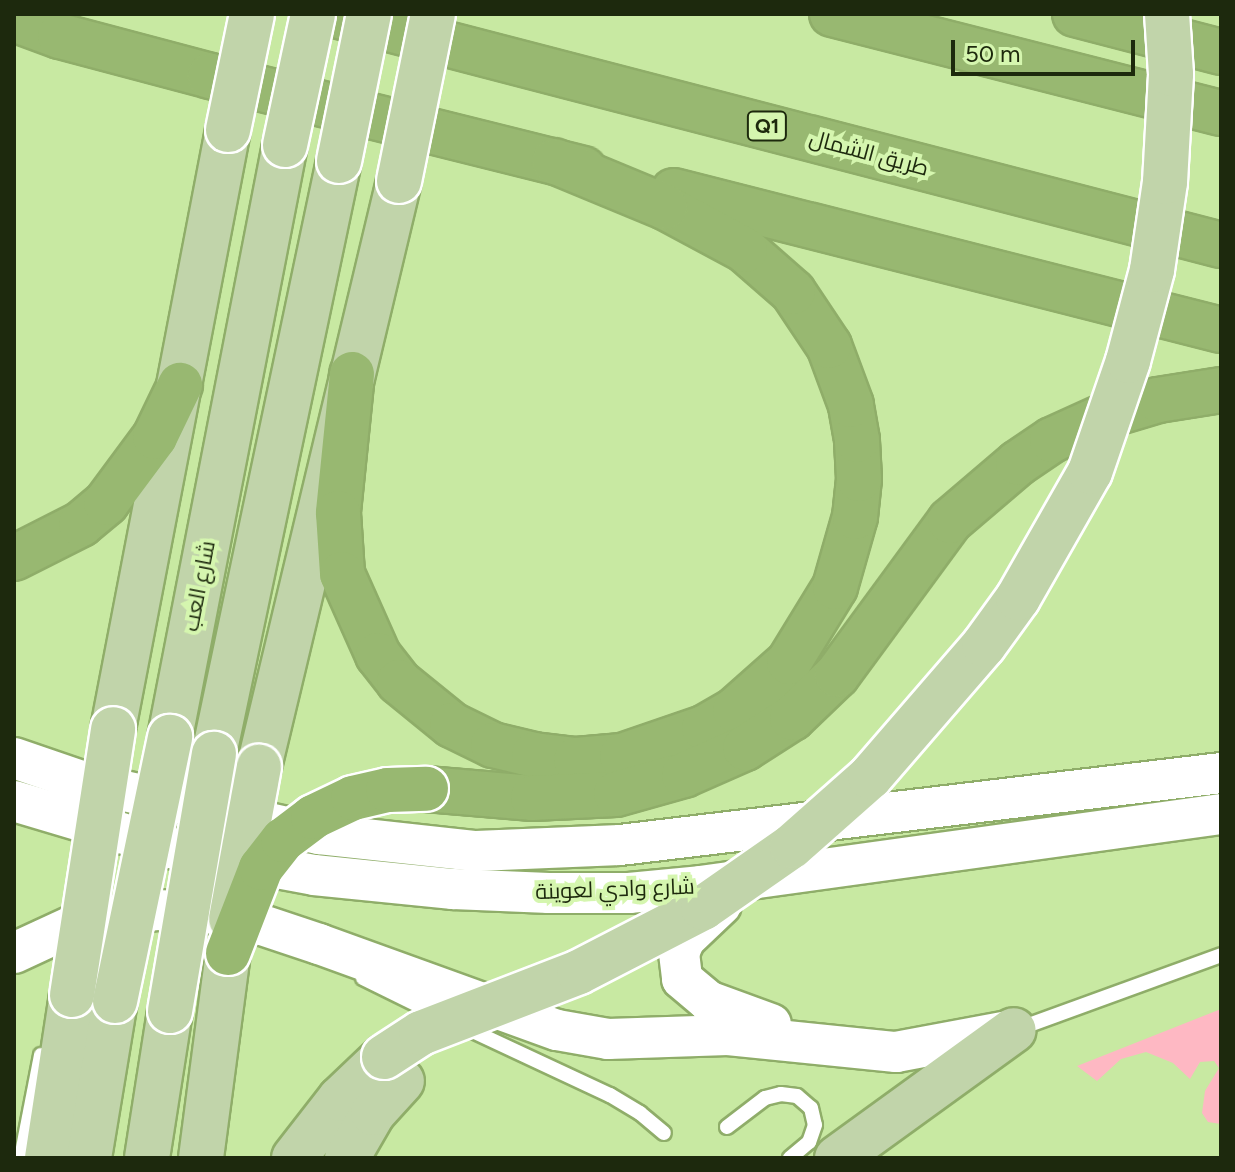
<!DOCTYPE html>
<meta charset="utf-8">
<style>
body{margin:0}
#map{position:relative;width:1235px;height:1172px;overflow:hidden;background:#c8e9a2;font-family:Figtree,Cairo,sans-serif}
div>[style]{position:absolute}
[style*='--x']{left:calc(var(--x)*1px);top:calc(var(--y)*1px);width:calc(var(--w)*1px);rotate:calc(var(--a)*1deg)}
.green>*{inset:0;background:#feb8c3}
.roads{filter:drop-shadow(2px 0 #8fad69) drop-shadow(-2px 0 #8fad69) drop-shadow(0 2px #8fad69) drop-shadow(0 -2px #8fad69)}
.service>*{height:14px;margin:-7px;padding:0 7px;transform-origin:7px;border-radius:7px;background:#fff}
.secondary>*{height:40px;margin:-20px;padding:0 20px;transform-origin:20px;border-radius:20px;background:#fff}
.primary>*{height:44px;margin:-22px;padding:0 22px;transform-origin:22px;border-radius:22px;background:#c1d4aa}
.motorway>*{height:44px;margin:-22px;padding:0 22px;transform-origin:22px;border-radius:22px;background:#98b871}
.bridges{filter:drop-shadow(2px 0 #fff) drop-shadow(-2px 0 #fff) drop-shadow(0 2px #fff) drop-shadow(0 -2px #fff)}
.primary-bridge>*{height:44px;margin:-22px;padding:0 22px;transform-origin:22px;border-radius:22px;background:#c1d4aa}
.motorway-bridge>*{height:44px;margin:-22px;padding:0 22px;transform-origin:22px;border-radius:22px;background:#98b871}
span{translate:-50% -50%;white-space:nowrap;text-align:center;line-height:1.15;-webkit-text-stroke:8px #d5f6af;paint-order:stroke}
.shield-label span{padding:2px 6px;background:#d5f6af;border:2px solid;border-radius:6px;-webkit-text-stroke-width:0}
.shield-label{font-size:20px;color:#1d290d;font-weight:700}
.street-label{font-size:22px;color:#1d290d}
.frame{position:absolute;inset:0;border:16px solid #1d290d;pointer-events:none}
.scale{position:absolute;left:951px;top:40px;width:184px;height:36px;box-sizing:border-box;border:4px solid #1d290d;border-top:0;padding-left:10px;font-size:24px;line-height:28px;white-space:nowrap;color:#1d290d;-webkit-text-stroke:6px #d5f6af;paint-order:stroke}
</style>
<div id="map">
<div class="green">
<i style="clip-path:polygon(1221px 1009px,1221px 1124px,1208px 1122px,1202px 1113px,1205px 1091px,1219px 1068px,1214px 1061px,1200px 1062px,1190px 1079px,1173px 1063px,1146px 1052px,1121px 1059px,1097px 1081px,1077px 1066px)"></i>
</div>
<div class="roads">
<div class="service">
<i style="--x:363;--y:978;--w:84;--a:26.3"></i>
<i style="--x:464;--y:1027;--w:161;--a:25"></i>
<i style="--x:610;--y:1095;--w:35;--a:31"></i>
<i style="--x:640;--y:1113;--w:31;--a:40"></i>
<i style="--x:1018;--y:1029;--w:216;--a:-20"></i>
<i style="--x:727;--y:1127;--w:48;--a:-37.3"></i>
<i style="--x:765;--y:1098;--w:16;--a:-14"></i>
<i style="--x:781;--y:1094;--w:16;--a:7"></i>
<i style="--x:797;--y:1096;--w:18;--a:41"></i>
<i style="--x:811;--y:1108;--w:17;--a:77"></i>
<i style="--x:815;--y:1125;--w:18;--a:109"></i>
<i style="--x:809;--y:1142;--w:25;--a:140"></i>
<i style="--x:21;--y:1158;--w:105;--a:-79"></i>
</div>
<div class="secondary">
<i style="--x:14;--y:758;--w:74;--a:18.9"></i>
<i style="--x:84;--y:782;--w:241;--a:12.5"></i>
<i style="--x:319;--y:834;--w:158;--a:6.2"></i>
<i style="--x:476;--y:851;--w:144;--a:-2.4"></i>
<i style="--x:620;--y:845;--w:605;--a:-6.83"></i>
<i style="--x:14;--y:801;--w:168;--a:16.6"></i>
<i style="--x:175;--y:849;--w:141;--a:10.6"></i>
<i style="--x:314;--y:875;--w:140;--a:5.8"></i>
<i style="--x:453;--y:889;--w:96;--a:2.4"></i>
<i style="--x:549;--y:893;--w:80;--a:0"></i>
<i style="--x:629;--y:893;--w:71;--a:-5.6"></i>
<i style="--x:700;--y:886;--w:526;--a:-7.87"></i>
<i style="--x:721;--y:905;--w:50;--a:136.6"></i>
<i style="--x:685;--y:939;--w:15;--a:113"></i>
<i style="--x:679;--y:953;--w:26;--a:83"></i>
<i style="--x:682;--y:979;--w:34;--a:40"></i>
<i style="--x:708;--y:1001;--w:67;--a:20.1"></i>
<i style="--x:14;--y:953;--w:74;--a:-24.8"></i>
<i style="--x:81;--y:922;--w:76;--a:-9.1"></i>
<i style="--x:156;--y:910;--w:48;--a:2.4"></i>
<i style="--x:204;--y:912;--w:59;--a:12.6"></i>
<i style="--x:262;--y:925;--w:60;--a:18.4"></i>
<i style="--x:319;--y:944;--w:253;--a:19.9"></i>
<i style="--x:557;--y:1030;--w:52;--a:10"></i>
<i style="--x:608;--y:1039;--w:120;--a:-1.9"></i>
<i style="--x:728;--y:1035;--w:169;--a:5.8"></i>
<i style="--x:896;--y:1052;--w:120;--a:-10.6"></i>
</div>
<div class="primary">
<i style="--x:113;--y:729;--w:610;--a:-79.13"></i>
<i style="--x:170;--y:737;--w:603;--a:-79.01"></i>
<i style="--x:214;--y:754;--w:606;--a:-78.1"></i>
<i style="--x:259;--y:767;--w:602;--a:-76.56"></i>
<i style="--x:47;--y:1158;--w:165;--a:-81.3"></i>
<i style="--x:89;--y:1158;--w:159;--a:-80.6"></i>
<i style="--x:147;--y:1158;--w:149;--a:-81.1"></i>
<i style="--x:201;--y:1158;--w:207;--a:-82.5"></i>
<i style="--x:294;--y:1158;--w:75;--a:-52.1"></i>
<i style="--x:340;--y:1099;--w:61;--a:-43.7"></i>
<i style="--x:347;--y:1158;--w:52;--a:-60"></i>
<i style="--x:373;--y:1113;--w:43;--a:-47.8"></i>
<i style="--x:837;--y:1158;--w:218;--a:-35.9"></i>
</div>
<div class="motorway">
<i style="--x:331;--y:14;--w:919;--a:14.55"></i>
<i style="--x:832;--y:14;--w:401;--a:14.3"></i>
<i style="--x:1075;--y:14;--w:151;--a:14.6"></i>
<i style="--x:14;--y:19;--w:49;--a:20.3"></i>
<i style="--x:60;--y:36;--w:155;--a:14.9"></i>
<i style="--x:210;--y:76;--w:385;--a:14"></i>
<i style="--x:674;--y:191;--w:564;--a:14.26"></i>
<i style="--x:352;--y:374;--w:140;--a:95.8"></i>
<i style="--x:338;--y:513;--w:61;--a:86.2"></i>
<i style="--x:342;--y:574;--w:89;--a:66"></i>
<i style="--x:378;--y:655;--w:34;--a:52"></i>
<i style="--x:399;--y:682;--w:68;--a:39.1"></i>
<i style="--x:452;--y:725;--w:46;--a:26"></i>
<i style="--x:493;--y:745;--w:42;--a:13.7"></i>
<i style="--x:534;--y:755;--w:42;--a:6.8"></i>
<i style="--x:576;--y:760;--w:46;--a:-5"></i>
<i style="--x:622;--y:756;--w:87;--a:-18.9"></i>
<i style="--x:704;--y:728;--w:36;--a:-30"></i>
<i style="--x:735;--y:710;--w:72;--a:-41.6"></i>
<i style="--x:789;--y:662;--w:88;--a:-58.5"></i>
<i style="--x:835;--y:587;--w:73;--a:-74.1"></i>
<i style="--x:855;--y:517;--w:38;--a:-84"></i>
<i style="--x:859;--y:479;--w:39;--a:-93"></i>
<i style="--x:857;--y:440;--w:36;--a:-100"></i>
<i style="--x:851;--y:405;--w:63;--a:-110.4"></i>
<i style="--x:829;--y:346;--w:65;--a:-123.7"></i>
<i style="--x:793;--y:292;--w:64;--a:-138.8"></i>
<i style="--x:745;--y:250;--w:91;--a:-151.7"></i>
<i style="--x:665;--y:207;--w:120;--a:-157.5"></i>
<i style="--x:14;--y:558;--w:75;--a:-26.9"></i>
<i style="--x:81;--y:524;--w:33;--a:-40"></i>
<i style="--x:106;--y:503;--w:82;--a:-53.4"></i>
<i style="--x:155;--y:437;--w:58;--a:-64.3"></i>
<i style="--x:426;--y:789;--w:107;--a:4.8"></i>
<i style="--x:533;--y:798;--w:83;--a:-2.8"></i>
<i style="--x:616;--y:794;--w:71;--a:-15.6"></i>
<i style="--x:684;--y:775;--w:67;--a:-23.9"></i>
<i style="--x:745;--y:748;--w:56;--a:-32.6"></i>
<i style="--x:792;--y:718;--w:62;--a:-43.7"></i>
<i style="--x:837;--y:675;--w:191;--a:-53.7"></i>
<i style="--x:950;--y:521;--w:89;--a:-40.5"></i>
<i style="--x:1018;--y:463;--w:41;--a:-34.1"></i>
<i style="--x:1052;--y:440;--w:58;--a:-24.4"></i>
<i style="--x:1105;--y:416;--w:55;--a:-16.8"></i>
<i style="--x:1158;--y:400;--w:64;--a:-9"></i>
</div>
</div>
<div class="bridges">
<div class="primary-bridge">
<i style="--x:228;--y:130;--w:118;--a:-78.3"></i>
<i style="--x:285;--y:145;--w:134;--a:-77.9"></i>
<i style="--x:339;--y:161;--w:150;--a:-78.5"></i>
<i style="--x:399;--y:181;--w:170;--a:-78.5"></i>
<i style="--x:231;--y:919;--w:155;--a:-79.6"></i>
<i style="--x:72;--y:995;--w:269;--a:-81.2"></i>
<i style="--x:115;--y:1001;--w:270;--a:-78.2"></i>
<i style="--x:170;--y:1011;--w:261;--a:-80.3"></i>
<i style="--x:384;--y:1057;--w:44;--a:-33"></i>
<i style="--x:421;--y:1033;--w:169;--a:-21.1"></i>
<i style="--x:579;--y:972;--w:140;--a:-27.3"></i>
<i style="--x:703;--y:908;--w:108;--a:-34.9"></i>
<i style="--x:792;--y:846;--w:104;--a:-41.5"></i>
<i style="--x:870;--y:777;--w:174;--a:-49.2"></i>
<i style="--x:984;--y:645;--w:58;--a:-54.1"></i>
<i style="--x:1018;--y:598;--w:145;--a:-60.3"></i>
<i style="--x:1090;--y:472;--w:117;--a:-71.1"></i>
<i style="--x:1128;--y:361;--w:94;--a:-75.2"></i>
<i style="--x:1152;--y:270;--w:89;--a:-81.6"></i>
<i style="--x:1165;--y:182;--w:108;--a:-86.8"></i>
<i style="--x:1171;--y:74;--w:60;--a:-93.8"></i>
</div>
<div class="motorway-bridge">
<i style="--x:228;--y:953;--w:91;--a:-68.8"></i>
<i style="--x:261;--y:868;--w:36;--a:-52"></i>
<i style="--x:283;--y:840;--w:38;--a:-37"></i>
<i style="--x:313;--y:817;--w:44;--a:-25.4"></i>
<i style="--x:353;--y:798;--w:36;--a:-13"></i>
<i style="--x:388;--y:790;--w:38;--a:-2"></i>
</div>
</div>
<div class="shield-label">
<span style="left:767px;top:126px">Q1</span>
</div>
<div class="street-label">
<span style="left:869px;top:153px;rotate:15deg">طريق الشمال</span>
<span style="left:199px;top:586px;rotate:-79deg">شارع العب</span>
<span style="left:615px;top:889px;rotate:-2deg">شارع وادي لعوينة</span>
</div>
<div class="frame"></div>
<div class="scale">50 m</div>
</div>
